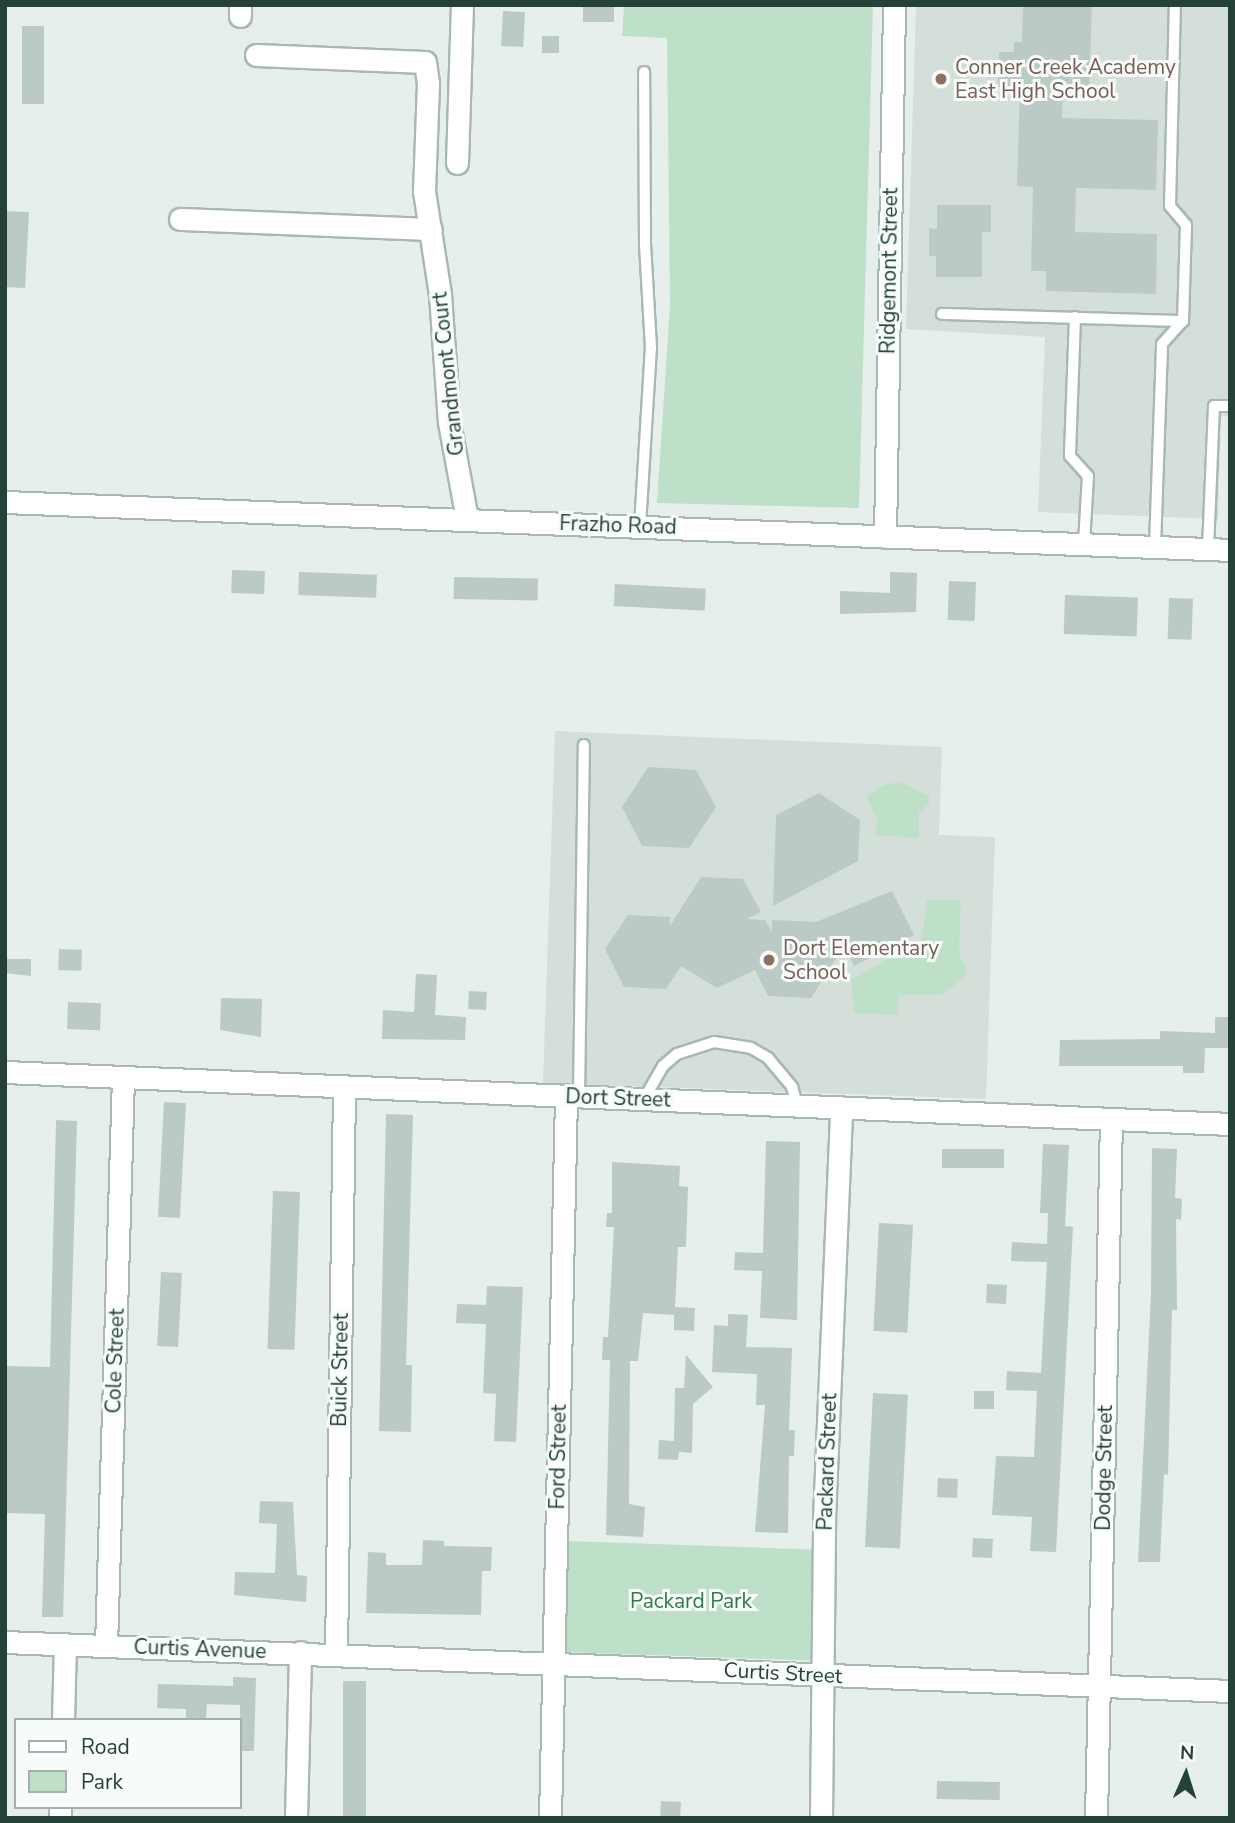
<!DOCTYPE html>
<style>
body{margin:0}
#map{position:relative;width:1235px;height:1823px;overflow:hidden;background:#e6efeb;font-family:"Nunito Sans",sans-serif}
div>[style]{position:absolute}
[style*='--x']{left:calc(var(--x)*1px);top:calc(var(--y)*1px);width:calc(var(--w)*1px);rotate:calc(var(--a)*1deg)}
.built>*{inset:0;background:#d4dfda}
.green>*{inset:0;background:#bfe0c8;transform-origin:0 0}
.building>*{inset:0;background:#bbcac4;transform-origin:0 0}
.roads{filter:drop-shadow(2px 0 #a8b8b2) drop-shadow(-2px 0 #a8b8b2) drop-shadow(0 2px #a8b8b2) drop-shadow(0 -2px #a8b8b2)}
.service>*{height:10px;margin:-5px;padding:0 5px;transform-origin:5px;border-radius:5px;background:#fff}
.minor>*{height:21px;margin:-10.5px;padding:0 10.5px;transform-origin:10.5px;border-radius:10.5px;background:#fff}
.tertiary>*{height:21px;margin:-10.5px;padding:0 10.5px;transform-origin:10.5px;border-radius:10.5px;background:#fff}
.dots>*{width:19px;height:19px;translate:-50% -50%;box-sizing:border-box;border:4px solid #f7fbf9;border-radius:50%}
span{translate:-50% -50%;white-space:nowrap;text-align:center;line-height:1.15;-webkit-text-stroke:6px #f7fbf9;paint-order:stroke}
.education-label{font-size:21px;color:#785e54}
.left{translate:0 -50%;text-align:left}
.street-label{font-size:21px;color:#24423a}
.park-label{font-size:21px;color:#2d7a4b}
.frame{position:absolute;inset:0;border:7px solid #24423a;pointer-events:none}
.legend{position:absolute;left:14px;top:1718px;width:228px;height:91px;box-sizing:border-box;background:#f7fbf9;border:2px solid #a3b1ad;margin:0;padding:9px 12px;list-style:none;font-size:21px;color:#24423a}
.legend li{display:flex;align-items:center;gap:14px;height:35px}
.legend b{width:35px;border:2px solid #a3b1ad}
.north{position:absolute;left:1151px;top:1739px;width:70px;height:70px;-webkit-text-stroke:5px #f7fbf9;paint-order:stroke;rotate:3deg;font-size:19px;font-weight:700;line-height:28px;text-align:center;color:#24423a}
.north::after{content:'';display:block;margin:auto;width:24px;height:32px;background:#24423a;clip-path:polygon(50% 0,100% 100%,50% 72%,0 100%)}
</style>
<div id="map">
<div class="built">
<i style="clip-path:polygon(916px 5px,1230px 5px,1230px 416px,1221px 416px,1218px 519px,1038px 512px,1045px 337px,906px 329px)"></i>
<i style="clip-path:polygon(555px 731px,942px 747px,939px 835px,995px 837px,986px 1099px,543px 1083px)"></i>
</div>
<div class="green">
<i style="clip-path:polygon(624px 5px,873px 5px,859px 508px,657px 503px,670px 305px,667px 38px,622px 36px)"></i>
<i style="clip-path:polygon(900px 782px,929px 796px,929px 804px,919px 812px,919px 838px,874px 835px,878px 821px,866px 797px,883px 785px)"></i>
<i style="clip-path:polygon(927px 900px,961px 900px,959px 955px,966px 966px,965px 977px,941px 995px,899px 995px,898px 1015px,854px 1013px,851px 980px,922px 939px)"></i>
<i style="left:568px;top:1541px;width:250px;height:111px;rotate:2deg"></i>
</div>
<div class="building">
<i style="left:583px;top:5px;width:31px;height:17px"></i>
<i style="clip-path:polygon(1023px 5px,1092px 5px,1089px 90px,1063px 89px,1062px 118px,1158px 120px,1156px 190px,1076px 188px,1075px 232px,1157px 234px,1156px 294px,1046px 291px,1046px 271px,1031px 271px,1033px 187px,1017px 186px,1020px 88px,998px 87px,999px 52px,1014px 52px,1014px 42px,1022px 42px)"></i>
<i style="left:503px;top:11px;width:22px;height:35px;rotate:3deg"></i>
<i style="left:22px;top:26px;width:22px;height:78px"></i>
<i style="left:542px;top:36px;width:17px;height:17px"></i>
<i style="clip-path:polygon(937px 205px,991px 205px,991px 232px,982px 232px,982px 277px,936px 277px,936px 256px,929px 256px,929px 228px,937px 229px)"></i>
<i style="left:7px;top:211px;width:22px;height:76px;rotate:3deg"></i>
<i style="left:232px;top:570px;width:33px;height:23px;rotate:2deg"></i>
<i style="left:299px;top:572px;width:78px;height:23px;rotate:2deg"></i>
<i style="clip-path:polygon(890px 572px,917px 573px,916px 612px,840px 614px,840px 591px,890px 593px)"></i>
<i style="left:454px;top:577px;width:84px;height:22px;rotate:1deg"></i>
<i style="left:949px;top:581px;width:27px;height:39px;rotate:2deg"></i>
<i style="left:615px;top:584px;width:91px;height:22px;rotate:3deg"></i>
<i style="left:1065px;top:595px;width:73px;height:39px;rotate:2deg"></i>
<i style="left:1169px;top:598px;width:24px;height:41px;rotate:2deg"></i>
<i style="clip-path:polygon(648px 767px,696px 770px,716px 807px,689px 848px,642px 846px,622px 807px)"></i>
<i style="clip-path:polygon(819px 793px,860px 820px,858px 861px,773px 906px,776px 815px)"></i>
<i style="clip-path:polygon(701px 877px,743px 879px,761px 912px,747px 919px,765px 920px,772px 932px,772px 920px,816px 922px,892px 891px,914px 935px,854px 966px,844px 946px,811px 998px,768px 996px,755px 970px,717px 988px,681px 966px,666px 989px,624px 987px,605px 949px,628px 915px,670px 917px,670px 926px)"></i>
<i style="left:59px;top:949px;width:23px;height:21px;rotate:2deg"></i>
<i style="clip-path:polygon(5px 959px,31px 959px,31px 976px,5px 973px)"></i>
<i style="clip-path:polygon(416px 974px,437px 975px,435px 1015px,466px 1017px,465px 1040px,382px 1039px,383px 1010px,414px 1012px)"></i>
<i style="left:469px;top:991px;width:18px;height:18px;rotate:3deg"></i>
<i style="clip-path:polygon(221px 998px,262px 999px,261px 1037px,220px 1030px)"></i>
<i style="left:68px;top:1002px;width:33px;height:27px;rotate:2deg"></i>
<i style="clip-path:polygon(1215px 1017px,1230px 1017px,1230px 1048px,1205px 1048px,1204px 1073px,1183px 1073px,1183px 1066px,1059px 1066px,1060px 1040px,1160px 1039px,1160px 1031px,1215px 1033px)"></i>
<i style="left:164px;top:1102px;width:22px;height:115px;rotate:3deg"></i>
<i style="clip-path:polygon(386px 1114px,413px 1115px,406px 1365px,412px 1365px,411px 1432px,379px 1431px)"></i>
<i style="clip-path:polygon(56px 1120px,77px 1121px,63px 1617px,42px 1617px,45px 1514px,5px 1513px,5px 1366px,50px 1367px)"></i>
<i style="clip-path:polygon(766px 1141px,800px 1142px,797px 1320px,760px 1318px,762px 1271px,734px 1270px,735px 1252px,763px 1253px)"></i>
<i style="clip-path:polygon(1043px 1144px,1069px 1145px,1065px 1226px,1073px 1227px,1056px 1552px,1030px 1551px,1032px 1517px,992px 1515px,996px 1456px,1034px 1457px,1037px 1391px,1006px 1390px,1007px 1371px,1041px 1373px,1047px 1262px,1011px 1261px,1012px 1242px,1047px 1244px,1048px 1213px,1040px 1213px)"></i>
<i style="clip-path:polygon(1152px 1148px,1177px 1149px,1175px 1198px,1182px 1199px,1181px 1220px,1176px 1219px,1177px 1310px,1172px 1310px,1168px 1475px,1164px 1474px,1160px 1562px,1138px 1562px,1151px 1294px)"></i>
<i style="left:942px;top:1149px;width:62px;height:19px"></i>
<i style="clip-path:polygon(612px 1162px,680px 1166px,679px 1186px,688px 1187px,686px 1247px,678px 1247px,675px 1307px,695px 1308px,694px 1331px,674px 1330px,674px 1315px,643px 1313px,638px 1361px,630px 1361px,629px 1504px,645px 1507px,643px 1537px,606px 1535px,610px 1360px,602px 1360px,603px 1337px,608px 1337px,614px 1227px,606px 1227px,607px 1213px,612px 1213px)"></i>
<i style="left:273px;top:1191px;width:27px;height:158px;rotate:2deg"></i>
<i style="left:879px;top:1223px;width:34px;height:108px;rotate:3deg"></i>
<i style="left:161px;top:1272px;width:21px;height:74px;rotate:3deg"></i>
<i style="left:987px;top:1284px;width:20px;height:19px;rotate:3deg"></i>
<i style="clip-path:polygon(487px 1286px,523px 1287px,516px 1442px,494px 1441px,496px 1394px,483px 1393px,486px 1324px,456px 1323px,457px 1304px,486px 1305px)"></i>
<i style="clip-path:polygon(728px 1314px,748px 1315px,746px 1347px,792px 1348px,789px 1430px,795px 1430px,794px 1456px,789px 1456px,788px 1533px,755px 1532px,765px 1405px,756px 1405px,757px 1374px,712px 1372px,714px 1325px,728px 1326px)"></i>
<i style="clip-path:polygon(686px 1355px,713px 1387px,693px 1404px,692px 1453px,679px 1452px,678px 1460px,658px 1459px,659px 1440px,674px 1441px,675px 1388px,684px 1388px)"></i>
<i style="left:974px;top:1391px;width:20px;height:18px"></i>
<i style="left:873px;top:1393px;width:35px;height:154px;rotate:3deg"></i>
<i style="left:938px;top:1478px;width:20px;height:19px;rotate:3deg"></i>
<i style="clip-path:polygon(260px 1501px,293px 1502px,297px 1575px,307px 1576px,306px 1602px,234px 1595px,235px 1572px,275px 1573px,277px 1524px,259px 1523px)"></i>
<i style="left:973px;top:1538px;width:20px;height:19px;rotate:3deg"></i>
<i style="clip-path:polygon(423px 1540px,444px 1541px,444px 1546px,492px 1547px,491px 1571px,482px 1571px,481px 1615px,366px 1613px,368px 1552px,386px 1553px,386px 1565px,422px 1565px)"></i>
<i style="clip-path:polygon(233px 1677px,256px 1678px,254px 1751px,240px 1751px,240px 1705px,207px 1704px,206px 1720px,186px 1720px,186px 1709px,157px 1708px,158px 1684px,233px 1686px)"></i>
<i style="left:343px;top:1681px;width:23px;height:137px"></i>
<i style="left:937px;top:1781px;width:63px;height:18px;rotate:1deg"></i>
<i style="left:661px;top:1801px;width:20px;height:17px;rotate:3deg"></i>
</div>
<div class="roads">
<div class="service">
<i style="--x:942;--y:314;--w:241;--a:1.7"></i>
<i style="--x:1075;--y:317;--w:139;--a:92.1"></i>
<i style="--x:1070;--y:456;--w:27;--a:48"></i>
<i style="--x:1088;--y:476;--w:68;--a:93.4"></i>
<i style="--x:640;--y:526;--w:178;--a:-86.5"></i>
<i style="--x:651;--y:348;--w:103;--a:-93.3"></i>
<i style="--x:645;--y:245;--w:173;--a:-90.3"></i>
<i style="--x:1155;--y:547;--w:203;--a:-88"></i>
<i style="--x:1162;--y:344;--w:31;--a:-48"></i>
<i style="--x:1183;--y:321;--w:96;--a:-88.2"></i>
<i style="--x:1186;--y:225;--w:25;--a:-130"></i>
<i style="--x:1170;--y:206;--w:201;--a:-88.6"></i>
<i style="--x:1208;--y:549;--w:143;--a:-87.6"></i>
<i style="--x:1214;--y:406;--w:16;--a:0"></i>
<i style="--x:579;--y:1096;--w:351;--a:-89.2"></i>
<i style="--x:644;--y:1099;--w:38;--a:-60"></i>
<i style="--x:663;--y:1066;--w:18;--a:-41"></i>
<i style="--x:677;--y:1054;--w:39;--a:-18"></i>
<i style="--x:714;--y:1042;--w:37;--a:9"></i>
<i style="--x:751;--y:1048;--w:20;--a:30"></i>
<i style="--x:768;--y:1058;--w:38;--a:50"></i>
<i style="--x:792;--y:1087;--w:19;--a:74"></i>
</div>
<div class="minor">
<i style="--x:240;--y:16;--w:11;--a:-90"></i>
<i style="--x:256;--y:55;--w:169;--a:2.4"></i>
<i style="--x:425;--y:62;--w:21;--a:82"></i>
<i style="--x:428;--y:83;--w:108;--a:92.1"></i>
<i style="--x:424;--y:191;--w:104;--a:81.2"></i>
<i style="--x:440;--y:294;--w:128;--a:86"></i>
<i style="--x:449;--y:422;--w:99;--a:79.5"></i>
<i style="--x:457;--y:163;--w:158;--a:-88.2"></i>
<i style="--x:180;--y:219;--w:251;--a:2.3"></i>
<i style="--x:885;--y:537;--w:532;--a:-89.03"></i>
<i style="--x:5;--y:1072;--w:1226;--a:2.43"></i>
<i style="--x:5;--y:1642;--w:1226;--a:2.29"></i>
<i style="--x:106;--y:1646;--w:569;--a:-88.29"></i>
<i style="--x:336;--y:1654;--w:568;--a:-89.19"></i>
<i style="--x:63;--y:1720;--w:76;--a:-88.5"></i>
<i style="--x:60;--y:1818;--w:11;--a:-90"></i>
<i style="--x:296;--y:1818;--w:166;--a:-88.6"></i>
<i style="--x:550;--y:1818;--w:723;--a:-88.73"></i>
<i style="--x:821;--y:1818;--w:299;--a:-89.4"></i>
<i style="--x:824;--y:1519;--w:412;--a:-87.6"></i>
<i style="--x:1096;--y:1818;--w:699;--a:-88.77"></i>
</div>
<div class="tertiary">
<i style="--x:5;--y:502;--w:1226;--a:2.24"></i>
</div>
</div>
<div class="dots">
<i style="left:941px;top:79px;background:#8d6e63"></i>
<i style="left:769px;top:960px;background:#8d6e63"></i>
</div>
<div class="education-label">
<span class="left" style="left:955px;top:79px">Conner Creek Academy<br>East High School</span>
<span class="left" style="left:783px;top:960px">Dort Elementary<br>School</span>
</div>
<div class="street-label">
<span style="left:889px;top:271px;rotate:-89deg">Ridgemont Street</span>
<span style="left:448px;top:374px;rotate:-96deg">Grandmont Court</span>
<span style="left:618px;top:525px;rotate:2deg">Frazho Road</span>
<span style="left:618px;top:1098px;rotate:2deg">Dort Street</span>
<span style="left:115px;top:1361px;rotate:-88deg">Cole Street</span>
<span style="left:340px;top:1370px;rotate:-89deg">Buick Street</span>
<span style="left:558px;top:1457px;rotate:-89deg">Ford Street</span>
<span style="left:827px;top:1462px;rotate:-88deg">Packard Street</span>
<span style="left:1104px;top:1468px;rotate:-89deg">Dodge Street</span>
<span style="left:200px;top:1649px;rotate:2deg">Curtis Avenue</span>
<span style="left:783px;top:1673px;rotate:3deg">Curtis Street</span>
</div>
<div class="park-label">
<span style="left:691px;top:1601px">Packard Park</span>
</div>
<div class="frame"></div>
<ul class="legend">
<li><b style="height:9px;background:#fff"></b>Road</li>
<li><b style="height:19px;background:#bfe0c8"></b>Park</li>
</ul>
<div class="north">N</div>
</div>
